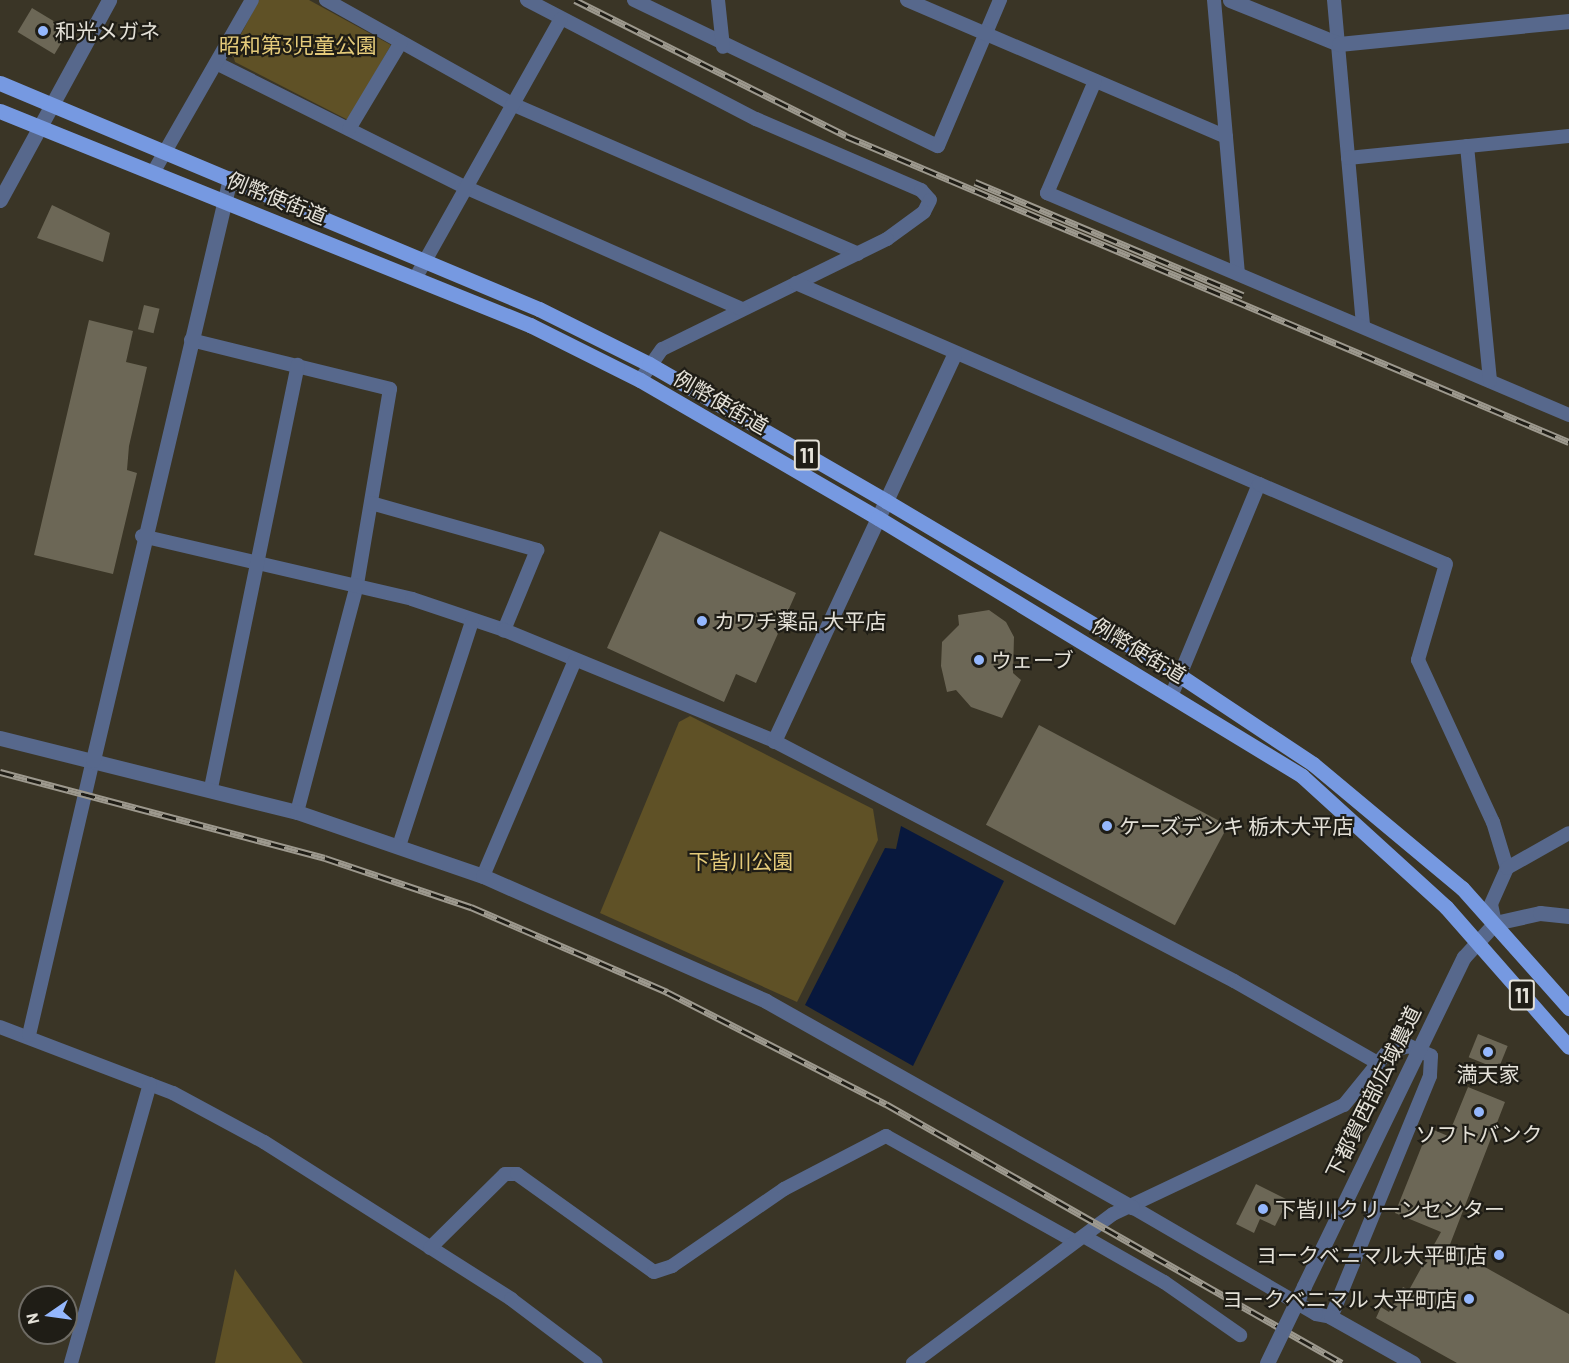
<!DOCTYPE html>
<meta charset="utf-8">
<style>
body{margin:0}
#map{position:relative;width:1569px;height:1363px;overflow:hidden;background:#3a3526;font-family:Barlow,"Noto Sans JP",sans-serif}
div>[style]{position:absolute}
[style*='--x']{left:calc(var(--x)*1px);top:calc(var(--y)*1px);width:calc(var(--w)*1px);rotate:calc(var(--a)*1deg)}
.green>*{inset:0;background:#5f5126}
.water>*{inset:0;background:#08183d}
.building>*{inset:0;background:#6c6756;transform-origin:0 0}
.minor>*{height:14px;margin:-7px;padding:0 7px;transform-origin:7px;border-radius:7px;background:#57688c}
.tertiary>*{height:15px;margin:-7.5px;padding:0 7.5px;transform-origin:7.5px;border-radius:7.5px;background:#57688c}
.primary>*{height:15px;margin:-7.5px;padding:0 7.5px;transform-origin:7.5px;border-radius:7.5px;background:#7699e1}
.rail>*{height:7px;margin-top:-3.5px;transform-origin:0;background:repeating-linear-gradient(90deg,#1f1d16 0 14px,#9d998e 0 28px);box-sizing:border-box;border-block:2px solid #9d998e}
.tertiary-bridge>*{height:15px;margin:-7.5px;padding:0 7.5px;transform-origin:7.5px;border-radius:7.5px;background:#57688c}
.dots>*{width:16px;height:16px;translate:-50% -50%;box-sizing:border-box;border:3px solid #1f1d16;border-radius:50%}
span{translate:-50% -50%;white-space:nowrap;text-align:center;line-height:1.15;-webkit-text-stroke:4.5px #1f1d16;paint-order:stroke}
.shield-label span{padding:2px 4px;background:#1f1d16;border:2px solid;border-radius:4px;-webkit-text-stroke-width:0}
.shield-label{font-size:20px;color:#e4e1d8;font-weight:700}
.poi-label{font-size:21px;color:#e4e1d8}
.left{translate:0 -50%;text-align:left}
.right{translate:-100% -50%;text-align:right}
.park-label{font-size:21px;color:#e5cb7a}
.street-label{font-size:21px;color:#e4e1d8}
.north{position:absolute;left:18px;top:1285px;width:60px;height:60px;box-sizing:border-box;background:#1f1d16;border:2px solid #6e6b64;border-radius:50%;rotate:257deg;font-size:16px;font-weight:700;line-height:24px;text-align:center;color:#e4e1d8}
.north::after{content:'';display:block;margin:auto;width:21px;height:27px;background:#94b7fd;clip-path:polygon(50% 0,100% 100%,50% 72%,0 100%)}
</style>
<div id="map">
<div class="green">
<i style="clip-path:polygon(259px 0,309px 0,391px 45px,348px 120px,235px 62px,232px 51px)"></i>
<i style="clip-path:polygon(690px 716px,873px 809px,878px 840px,797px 1002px,600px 913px,679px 722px)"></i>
<i style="clip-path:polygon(235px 1269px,303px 1363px,215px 1363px)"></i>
</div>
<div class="water">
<i style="clip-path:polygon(901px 826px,1004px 881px,913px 1066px,805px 1005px,885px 848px,896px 849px)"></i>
</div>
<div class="building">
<i style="left:32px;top:8px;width:43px;height:28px;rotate:31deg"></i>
<i style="clip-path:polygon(52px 205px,110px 233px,103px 262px,37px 238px)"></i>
<i style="left:144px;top:305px;width:16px;height:25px;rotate:14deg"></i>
<i style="clip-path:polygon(89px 320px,133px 331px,126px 362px,147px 367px,129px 446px,127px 470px,137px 473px,113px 574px,34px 555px)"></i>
<i style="clip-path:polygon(660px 531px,796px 593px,756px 683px,736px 674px,724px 702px,607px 648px)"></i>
<i style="clip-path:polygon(989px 610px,1006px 622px,1014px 637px,1013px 673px,1021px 680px,1002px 718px,971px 707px,956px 690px,947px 692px,941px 666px,942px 642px,959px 625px,958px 615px)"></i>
<i style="left:1039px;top:725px;width:214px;height:113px;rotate:28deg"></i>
<i style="left:1478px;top:1034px;width:32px;height:25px;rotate:22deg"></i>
<i style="clip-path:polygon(1468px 1087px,1505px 1102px,1449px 1247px,1569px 1314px,1569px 1363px,1457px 1363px,1376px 1318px,1381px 1307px,1389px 1312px,1403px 1287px,1409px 1290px,1441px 1232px,1395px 1213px,1429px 1128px,1448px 1136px)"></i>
<i style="clip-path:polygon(1256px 1184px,1288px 1200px,1275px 1226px,1260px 1219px,1254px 1233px,1236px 1224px)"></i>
</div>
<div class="minor">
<i style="--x:326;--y:0;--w:213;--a:29.2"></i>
<i style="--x:512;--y:104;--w:377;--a:23.4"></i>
<i style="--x:527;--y:0;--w:258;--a:27.5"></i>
<i style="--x:756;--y:119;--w:180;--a:23.3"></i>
<i style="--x:921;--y:190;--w:13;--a:48"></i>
<i style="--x:930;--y:200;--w:13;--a:117"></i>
<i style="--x:924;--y:212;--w:46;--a:143.9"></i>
<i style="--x:887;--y:239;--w:250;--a:153.9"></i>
<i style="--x:662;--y:349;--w:38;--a:125"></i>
<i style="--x:634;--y:0;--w:337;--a:25.7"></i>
<i style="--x:938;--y:146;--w:159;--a:-67"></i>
<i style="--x:718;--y:0;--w:47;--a:83.9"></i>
<i style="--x:907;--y:0;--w:347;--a:23.2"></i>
<i style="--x:1214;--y:0;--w:273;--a:85"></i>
<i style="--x:1334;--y:0;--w:328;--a:84.9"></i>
<i style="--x:218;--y:64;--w:276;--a:26.5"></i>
<i style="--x:465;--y:187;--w:303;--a:23.8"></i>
<i style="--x:1095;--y:81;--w:122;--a:113.2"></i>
<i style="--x:1047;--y:193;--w:567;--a:23.04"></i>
<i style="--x:349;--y:129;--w:101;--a:-59.1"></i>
<i style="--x:1467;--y:146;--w:236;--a:84.4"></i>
<i style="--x:1348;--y:158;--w:222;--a:-5.7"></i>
<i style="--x:154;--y:171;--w:197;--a:-60.2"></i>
<i style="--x:416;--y:277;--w:296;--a:-60.7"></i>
<i style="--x:796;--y:283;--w:505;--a:23.47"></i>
<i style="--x:1259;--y:484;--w:227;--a:112.5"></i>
<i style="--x:191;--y:340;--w:205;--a:13.8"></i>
<i style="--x:390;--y:389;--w:199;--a:99.6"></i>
<i style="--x:357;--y:585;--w:235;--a:104.8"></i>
<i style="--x:1259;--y:484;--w:203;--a:23.2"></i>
<i style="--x:1446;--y:564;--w:100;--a:106.3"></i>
<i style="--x:1418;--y:660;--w:179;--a:65.2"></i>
<i style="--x:1493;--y:822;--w:48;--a:73.1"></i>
<i style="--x:371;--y:503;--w:173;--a:15.8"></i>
<i style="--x:537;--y:550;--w:87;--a:112.4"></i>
<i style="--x:142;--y:536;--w:277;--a:13.1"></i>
<i style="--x:412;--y:599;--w:97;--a:18.6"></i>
<i style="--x:504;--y:630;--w:292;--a:22.3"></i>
<i style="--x:774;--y:741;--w:519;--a:27.55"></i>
<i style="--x:1234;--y:981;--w:166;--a:29.7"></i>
<i style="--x:211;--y:788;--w:432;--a:-78.4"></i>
<i style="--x:399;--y:846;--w:237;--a:-72"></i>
<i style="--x:483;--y:876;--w:235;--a:-66.9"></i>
<i style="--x:1495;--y:923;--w:19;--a:-102"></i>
<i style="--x:1491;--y:904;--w:39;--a:-66"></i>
<i style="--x:1507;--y:868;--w:71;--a:-29.4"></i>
<i style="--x:0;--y:1027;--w:185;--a:20.9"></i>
<i style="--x:173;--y:1093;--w:103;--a:28.3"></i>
<i style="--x:264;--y:1142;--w:293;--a:32.4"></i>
<i style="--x:511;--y:1299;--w:106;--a:37"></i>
<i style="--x:29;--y:1035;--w:282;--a:-76.9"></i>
<i style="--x:1085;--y:1237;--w:91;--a:29.7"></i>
<i style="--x:1164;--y:1282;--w:93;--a:34.9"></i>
<i style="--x:430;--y:1248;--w:105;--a:-44.6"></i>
<i style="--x:505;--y:1174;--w:12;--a:0"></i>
<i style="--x:517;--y:1174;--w:168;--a:35.6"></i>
<i style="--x:654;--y:1272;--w:19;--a:-18"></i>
<i style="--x:672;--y:1266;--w:136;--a:-34.5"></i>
<i style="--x:784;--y:1189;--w:115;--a:-27.5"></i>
<i style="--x:886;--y:1136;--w:215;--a:29.2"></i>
<i style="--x:71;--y:1363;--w:290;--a:-74.2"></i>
<i style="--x:913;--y:1363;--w:249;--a:-36.7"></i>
<i style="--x:1113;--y:1214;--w:255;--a:-25.3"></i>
<i style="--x:1344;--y:1105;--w:68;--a:-50.9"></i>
<i style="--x:1387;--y:1052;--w:23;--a:-15"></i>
<i style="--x:1409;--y:1046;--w:24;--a:24"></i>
<i style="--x:1431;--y:1056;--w:20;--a:93"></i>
<i style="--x:1430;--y:1076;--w:261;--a:112.3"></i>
<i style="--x:1331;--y:1317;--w:15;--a:-169"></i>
<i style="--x:1316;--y:1314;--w:213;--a:-149.8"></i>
</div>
<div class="tertiary">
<i style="--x:1230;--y:0;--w:118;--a:22"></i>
<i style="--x:1339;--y:44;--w:231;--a:-5.7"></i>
<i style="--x:0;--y:200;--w:228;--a:-61.4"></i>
<i style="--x:0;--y:738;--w:306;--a:14"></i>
<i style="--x:297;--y:812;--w:197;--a:19"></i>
<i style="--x:483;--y:876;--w:309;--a:23.8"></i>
<i style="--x:766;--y:1001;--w:420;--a:29.4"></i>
<i style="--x:774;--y:741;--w:426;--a:-65"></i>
<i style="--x:93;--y:760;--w:598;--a:-76.75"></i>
<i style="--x:1304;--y:1286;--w:366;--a:-64.1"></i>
<i style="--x:1464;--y:957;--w:46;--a:-47.6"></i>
<i style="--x:1495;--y:923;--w:46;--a:-12.5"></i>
<i style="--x:1540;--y:913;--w:29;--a:6"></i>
<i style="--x:1331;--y:1317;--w:94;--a:29.3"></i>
</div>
<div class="primary">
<i style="--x:0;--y:83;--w:584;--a:22.75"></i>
<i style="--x:539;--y:309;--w:123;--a:26.6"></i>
<i style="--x:649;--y:364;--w:274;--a:30"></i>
<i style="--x:886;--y:501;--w:341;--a:30.7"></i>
<i style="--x:1179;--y:675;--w:161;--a:33.6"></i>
<i style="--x:1313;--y:764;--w:194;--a:39.8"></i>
<i style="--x:1462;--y:888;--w:161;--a:48.3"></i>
<i style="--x:0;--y:111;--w:572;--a:21.99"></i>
<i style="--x:530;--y:325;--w:123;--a:26.6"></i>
<i style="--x:640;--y:380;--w:275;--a:30.1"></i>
<i style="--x:878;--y:518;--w:496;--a:31.3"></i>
<i style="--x:1302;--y:776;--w:195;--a:42.3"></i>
<i style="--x:1446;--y:907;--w:186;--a:48.7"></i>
</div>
<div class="rail">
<i style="--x:575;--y:0;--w:303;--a:26.6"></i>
<i style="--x:846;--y:136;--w:785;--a:22.94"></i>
<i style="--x:975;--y:182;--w:291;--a:22.9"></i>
<i style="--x:0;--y:772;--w:336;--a:14.8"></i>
<i style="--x:325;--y:858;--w:154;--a:18.6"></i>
<i style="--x:471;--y:907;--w:214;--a:23.4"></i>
<i style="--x:667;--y:992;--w:246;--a:27.1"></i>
<i style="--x:886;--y:1104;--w:524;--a:29.6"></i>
</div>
<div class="tertiary-bridge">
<i style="--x:1267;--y:1363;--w:85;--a:-64.3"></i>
</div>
<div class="dots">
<i style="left:43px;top:31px;background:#94b7fd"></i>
<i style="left:702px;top:621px;background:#94b7fd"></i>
<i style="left:979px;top:660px;background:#94b7fd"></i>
<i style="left:1107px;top:826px;background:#94b7fd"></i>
<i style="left:1488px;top:1052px;background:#94b7fd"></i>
<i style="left:1479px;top:1112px;background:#94b7fd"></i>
<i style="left:1263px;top:1209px;background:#94b7fd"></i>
<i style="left:1499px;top:1255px;background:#94b7fd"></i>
<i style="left:1469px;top:1299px;background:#94b7fd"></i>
</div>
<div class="shield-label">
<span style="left:807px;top:455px">11</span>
<span style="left:1522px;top:995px">11</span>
</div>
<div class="poi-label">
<span class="left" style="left:55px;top:31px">和光メガネ</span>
<span class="left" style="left:714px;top:621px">カワチ薬品 大平店</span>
<span class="left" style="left:991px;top:660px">ウェーブ</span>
<span class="left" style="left:1119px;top:826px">ケーズデンキ 栃木大平店</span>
<span style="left:1488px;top:1074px">満天家</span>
<span style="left:1479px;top:1134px">ソフトバンク</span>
<span class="left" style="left:1275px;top:1209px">下皆川クリーンセンター</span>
<span class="right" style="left:1487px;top:1255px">ヨークベニマル大平町店</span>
<span class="right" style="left:1457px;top:1299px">ヨークベニマル 大平町店</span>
</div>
<div class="park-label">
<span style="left:298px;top:45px">昭和第3児童公園</span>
<span style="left:741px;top:861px">下皆川公園</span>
</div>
<div class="street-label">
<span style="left:277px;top:198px;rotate:22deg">例幣使街道</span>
<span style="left:721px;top:402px;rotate:30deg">例幣使街道</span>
<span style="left:1139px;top:650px;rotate:31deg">例幣使街道</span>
<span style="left:1373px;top:1092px;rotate:-64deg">下都賀西部広域農道</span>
</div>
<div class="north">N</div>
</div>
